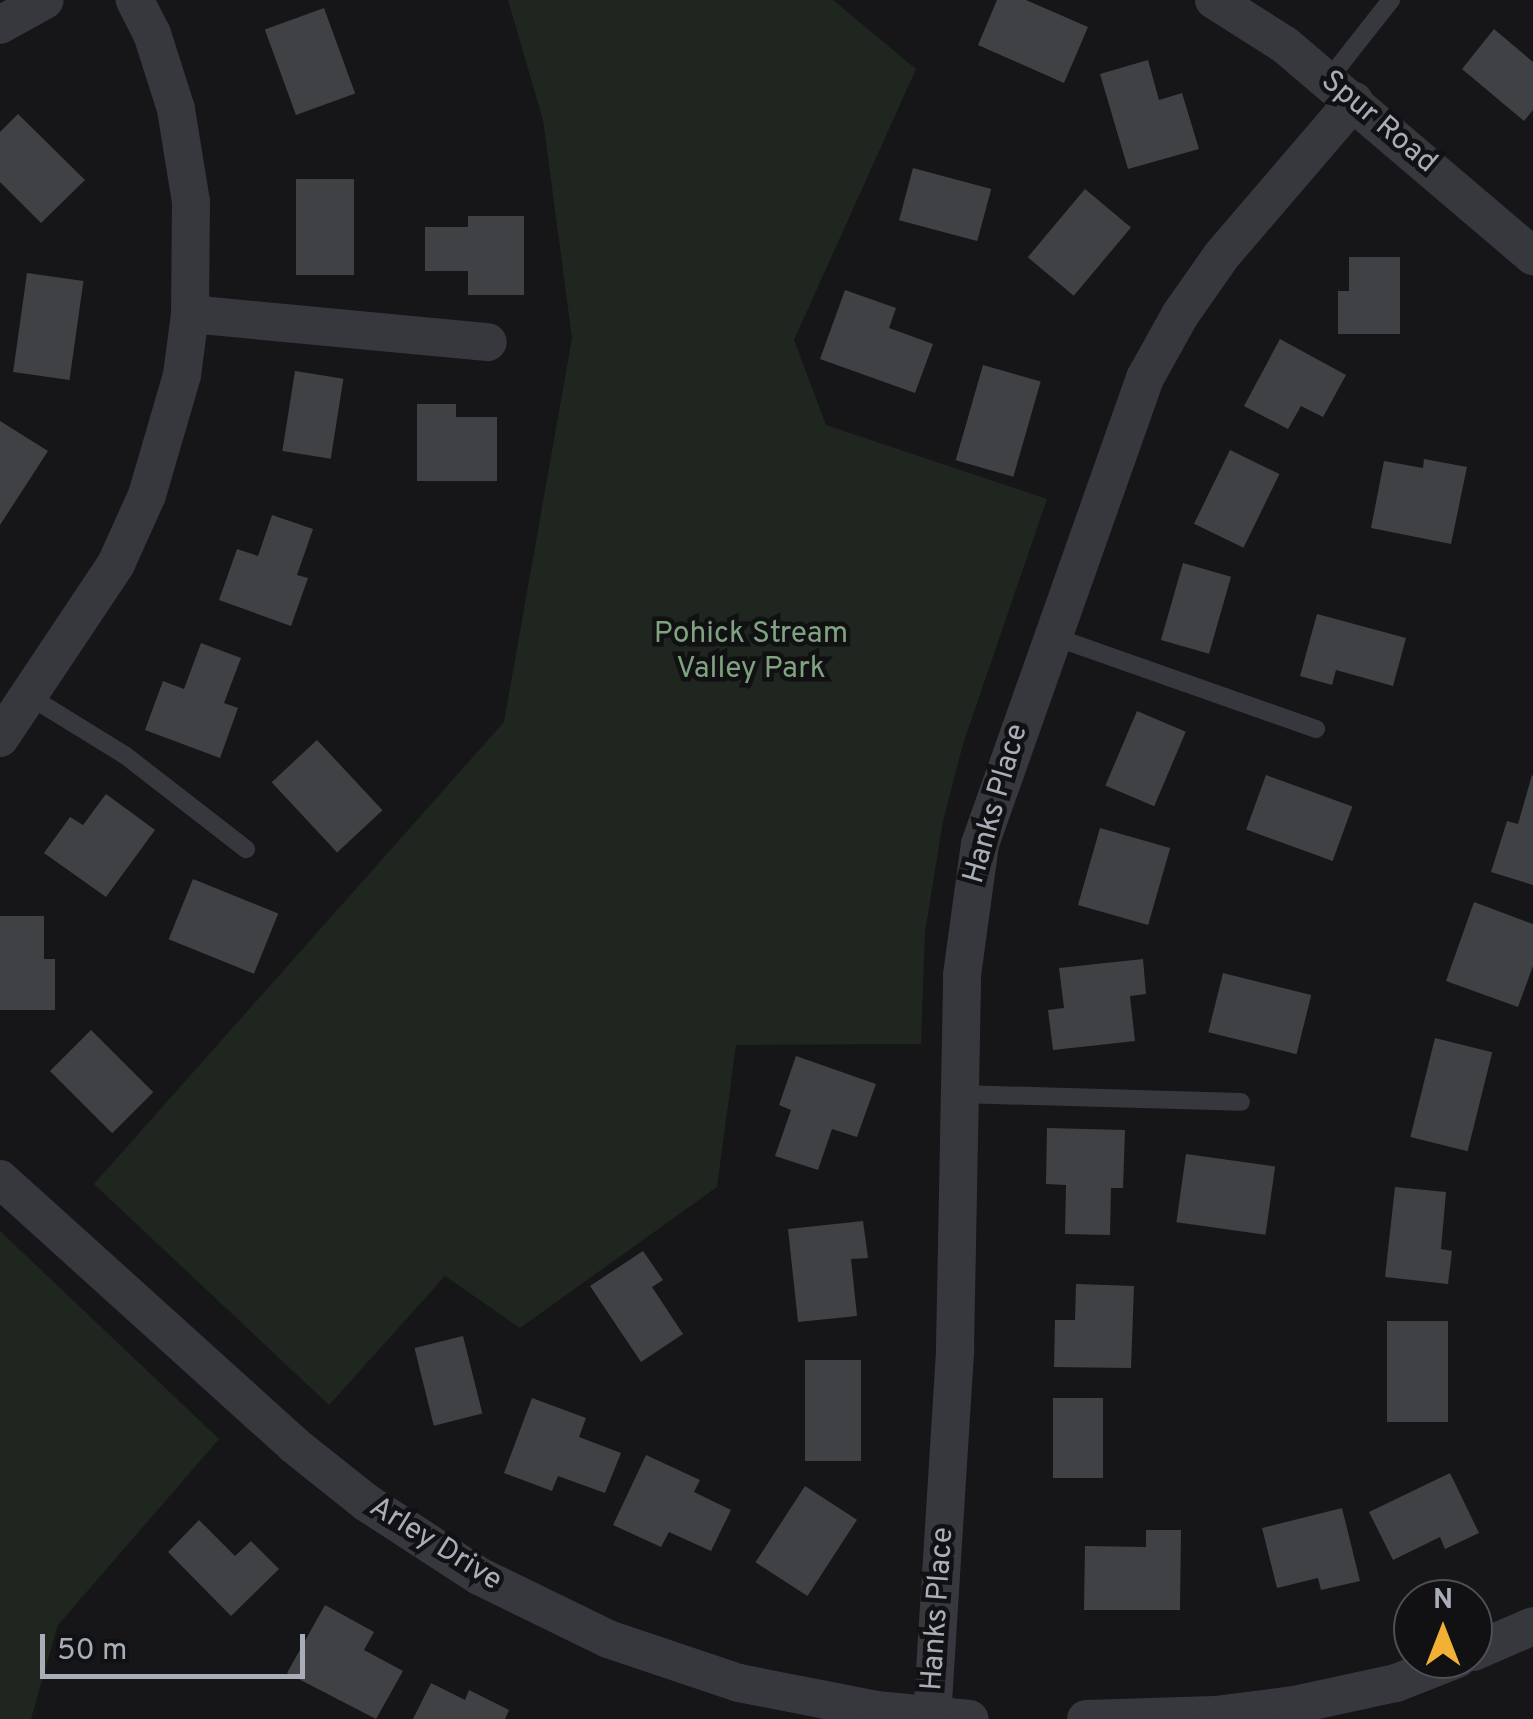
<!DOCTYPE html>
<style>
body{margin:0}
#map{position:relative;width:1533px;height:1719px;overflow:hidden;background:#161618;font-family:Overpass,sans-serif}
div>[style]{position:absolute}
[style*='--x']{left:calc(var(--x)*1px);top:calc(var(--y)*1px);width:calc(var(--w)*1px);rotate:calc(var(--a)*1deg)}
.green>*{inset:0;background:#1e261f}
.building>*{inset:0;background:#404145;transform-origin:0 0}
.service>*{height:18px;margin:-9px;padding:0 9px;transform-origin:9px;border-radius:9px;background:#37383d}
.minor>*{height:38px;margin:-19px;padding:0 19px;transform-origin:19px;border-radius:19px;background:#37383d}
span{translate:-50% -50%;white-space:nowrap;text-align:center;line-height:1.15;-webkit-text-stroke:9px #111113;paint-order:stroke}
.street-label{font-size:30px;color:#a8adb8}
.park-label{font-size:30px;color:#7fa381}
.north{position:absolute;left:1393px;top:1579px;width:100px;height:100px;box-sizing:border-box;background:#111113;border:2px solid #4d4f55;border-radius:50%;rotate:0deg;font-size:28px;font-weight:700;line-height:40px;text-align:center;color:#a8adb8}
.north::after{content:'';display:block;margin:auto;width:35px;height:45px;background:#f2b134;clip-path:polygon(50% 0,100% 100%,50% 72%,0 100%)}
.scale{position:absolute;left:40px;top:1634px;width:265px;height:45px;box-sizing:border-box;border:5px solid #a8adb8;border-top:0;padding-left:12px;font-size:30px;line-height:35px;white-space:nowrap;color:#a8adb8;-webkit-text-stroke:8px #111113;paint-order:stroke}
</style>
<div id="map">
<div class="green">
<i style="clip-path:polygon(508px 0,833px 0,916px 69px,794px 340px,826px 425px,1047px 499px,963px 744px,943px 821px,925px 932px,921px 1044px,736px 1045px,717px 1187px,520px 1328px,445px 1276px,329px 1405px,94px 1184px,504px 722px,572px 338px,543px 120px)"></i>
<i style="clip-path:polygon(0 1231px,219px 1439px,58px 1625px,31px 1719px,0 1719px)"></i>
</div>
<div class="building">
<i style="clip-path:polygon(997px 0,1026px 0,1088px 27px,1064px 83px,978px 45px)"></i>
<i style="left:324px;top:8px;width:91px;height:63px;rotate:70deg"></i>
<i style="clip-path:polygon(1494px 29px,1533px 62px,1533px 110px,1524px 121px,1462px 69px)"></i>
<i style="clip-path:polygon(1148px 60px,1159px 100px,1182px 93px,1199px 149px,1128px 169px,1100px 74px)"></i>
<i style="clip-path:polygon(18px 114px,85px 180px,41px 223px,0 182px,0 132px)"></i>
<i style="left:913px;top:168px;width:81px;height:54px;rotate:15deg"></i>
<i style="left:296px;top:179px;width:58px;height:96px"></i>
<i style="left:1085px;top:189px;width:60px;height:89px;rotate:40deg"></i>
<i style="clip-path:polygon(468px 216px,524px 216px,524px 295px,468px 295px,468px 271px,425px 271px,425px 227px,468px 227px)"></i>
<i style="clip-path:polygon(1349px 257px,1400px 257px,1400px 334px,1338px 334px,1338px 291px,1349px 291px)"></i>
<i style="left:27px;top:273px;width:57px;height:100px;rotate:8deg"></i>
<i style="clip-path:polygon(845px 290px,896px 308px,889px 328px,933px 344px,915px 393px,820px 359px)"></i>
<i style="clip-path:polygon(1280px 339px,1346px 375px,1323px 417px,1301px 406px,1288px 429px,1244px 406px)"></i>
<i style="left:983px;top:365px;width:60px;height:99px;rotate:16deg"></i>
<i style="left:295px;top:371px;width:49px;height:81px;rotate:9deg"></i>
<i style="clip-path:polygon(417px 404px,456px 404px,456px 417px,497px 417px,497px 481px,417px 481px)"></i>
<i style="clip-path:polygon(0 421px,48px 451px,0 525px)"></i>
<i style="left:1230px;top:450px;width:55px;height:82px;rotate:26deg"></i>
<i style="clip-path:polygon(1424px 459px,1467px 467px,1451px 544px,1371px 528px,1384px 461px,1423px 468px)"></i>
<i style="clip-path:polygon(272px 515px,313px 529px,297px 575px,308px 578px,291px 626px,219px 600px,237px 549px,258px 556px)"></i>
<i style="left:1183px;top:563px;width:50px;height:80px;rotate:16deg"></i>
<i style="clip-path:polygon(1317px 614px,1406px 638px,1393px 686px,1336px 670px,1332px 685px,1300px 676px)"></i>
<i style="clip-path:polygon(201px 643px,241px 658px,224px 703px,238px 708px,220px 758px,145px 730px,163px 681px,184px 689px)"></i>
<i style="left:1137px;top:711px;width:53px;height:81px;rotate:23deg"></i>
<i style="left:317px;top:740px;width:96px;height:62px;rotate:47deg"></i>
<i style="left:1266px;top:775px;width:92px;height:58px;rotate:20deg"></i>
<i style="clip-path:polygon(1532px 775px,1533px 776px,1533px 885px,1491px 872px,1507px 821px,1518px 824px)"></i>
<i style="clip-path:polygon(106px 794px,155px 830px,106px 897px,44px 853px,70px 817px,83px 825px)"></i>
<i style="left:1100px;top:828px;width:73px;height:80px;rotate:16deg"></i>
<i style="left:193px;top:879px;width:92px;height:65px;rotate:22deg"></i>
<i style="clip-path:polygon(1474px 902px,1533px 924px,1533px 966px,1518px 1007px,1446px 981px)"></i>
<i style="clip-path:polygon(0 916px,44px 916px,44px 959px,55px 959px,55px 1010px,0 1010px)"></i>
<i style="clip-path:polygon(1143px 959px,1146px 994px,1130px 996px,1135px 1041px,1053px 1050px,1048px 1010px,1064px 1008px,1059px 968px)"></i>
<i style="left:1223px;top:973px;width:91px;height:61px;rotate:14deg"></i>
<i style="left:91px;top:1030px;width:88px;height:58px;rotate:45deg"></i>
<i style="left:1435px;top:1038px;width:59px;height:102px;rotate:14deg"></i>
<i style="clip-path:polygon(796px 1056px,876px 1084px,857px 1137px,832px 1129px,818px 1170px,775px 1156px,791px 1110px,779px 1105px)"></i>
<i style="clip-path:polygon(1047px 1128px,1125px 1130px,1123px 1188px,1111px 1188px,1110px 1235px,1065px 1234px,1066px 1185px,1046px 1184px)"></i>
<i style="left:1186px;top:1154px;width:90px;height:69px;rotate:8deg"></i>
<i style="clip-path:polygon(1395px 1187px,1446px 1192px,1441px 1249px,1452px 1251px,1448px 1284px,1385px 1277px)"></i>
<i style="clip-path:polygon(863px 1221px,868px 1258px,851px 1259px,857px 1316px,798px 1322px,788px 1229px)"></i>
<i style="clip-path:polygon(643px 1251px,663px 1280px,652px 1287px,683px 1334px,641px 1362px,590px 1286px)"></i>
<i style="clip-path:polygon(1076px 1284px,1134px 1286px,1131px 1368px,1054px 1367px,1055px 1320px,1075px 1320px)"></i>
<i style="left:1387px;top:1321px;width:61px;height:101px"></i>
<i style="left:463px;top:1336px;width:80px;height:50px;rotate:76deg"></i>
<i style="left:805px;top:1360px;width:56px;height:101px"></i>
<i style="clip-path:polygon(532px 1398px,586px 1418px,579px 1437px,621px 1453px,605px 1493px,558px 1476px,552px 1491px,504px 1473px)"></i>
<i style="left:1053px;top:1398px;width:50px;height:80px"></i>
<i style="clip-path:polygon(646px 1455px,700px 1480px,694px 1492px,731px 1510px,711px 1551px,669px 1532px,661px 1547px,613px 1525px)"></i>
<i style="clip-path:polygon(1450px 1473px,1479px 1533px,1445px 1549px,1440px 1537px,1393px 1560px,1369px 1512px)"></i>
<i style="left:805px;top:1486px;width:62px;height:91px;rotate:33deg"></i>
<i style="clip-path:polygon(1342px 1508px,1360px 1581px,1321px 1590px,1318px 1578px,1277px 1588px,1262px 1528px)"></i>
<i style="clip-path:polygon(199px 1520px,235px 1556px,251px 1541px,279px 1569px,231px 1616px,168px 1552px)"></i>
<i style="clip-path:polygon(1146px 1530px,1181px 1530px,1180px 1610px,1084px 1610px,1085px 1546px,1146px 1547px)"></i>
<i style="clip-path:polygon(325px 1605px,374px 1632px,364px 1650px,403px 1671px,376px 1719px,287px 1673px)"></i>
<i style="clip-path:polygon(431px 1683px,465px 1700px,469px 1690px,509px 1710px,505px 1719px,413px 1719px)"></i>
</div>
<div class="service">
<i style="--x:1328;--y:80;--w:102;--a:-51.8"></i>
<i style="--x:1052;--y:636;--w:280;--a:19.4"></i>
<i style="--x:29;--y:696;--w:114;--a:31.7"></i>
<i style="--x:126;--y:756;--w:152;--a:37.8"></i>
<i style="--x:959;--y:1094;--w:282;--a:1.6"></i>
</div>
<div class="minor">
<i style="--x:1214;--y:0;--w:84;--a:32.4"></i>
<i style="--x:1285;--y:45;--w:326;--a:40.4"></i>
<i style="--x:0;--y:25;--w:51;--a:-29.1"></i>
<i style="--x:190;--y:314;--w:299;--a:5.4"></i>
<i style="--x:0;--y:738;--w:209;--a:-56.3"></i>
<i style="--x:116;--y:564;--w:76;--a:-65.8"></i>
<i style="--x:147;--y:495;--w:125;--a:-73.7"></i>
<i style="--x:182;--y:375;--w:62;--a:-82.5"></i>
<i style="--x:190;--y:314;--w:112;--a:-89.5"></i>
<i style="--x:191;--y:202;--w:94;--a:-99.2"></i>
<i style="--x:176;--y:109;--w:79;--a:-107.7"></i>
<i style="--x:152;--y:34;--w:38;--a:-117"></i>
<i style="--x:0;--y:1179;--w:396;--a:42.1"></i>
<i style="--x:294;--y:1445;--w:93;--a:38.5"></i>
<i style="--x:367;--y:1503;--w:134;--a:33.1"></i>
<i style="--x:479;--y:1576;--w:144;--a:26"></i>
<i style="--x:608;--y:1639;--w:138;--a:18.6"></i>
<i style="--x:739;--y:1683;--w:140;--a:11.1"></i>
<i style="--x:876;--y:1710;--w:94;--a:5.5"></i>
<i style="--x:1473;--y:1652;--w:65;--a:-23.4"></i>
<i style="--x:932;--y:1718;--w:371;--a:-86.4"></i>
<i style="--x:955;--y:1348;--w:373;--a:-88.9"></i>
<i style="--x:962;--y:975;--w:132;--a:-82.2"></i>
<i style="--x:980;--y:844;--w:494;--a:-70.5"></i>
<i style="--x:1145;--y:378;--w:72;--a:-60.9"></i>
<i style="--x:1180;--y:315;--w:73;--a:-55"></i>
<i style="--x:1222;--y:255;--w:203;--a:-49.4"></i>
<i style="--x:1086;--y:1719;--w:129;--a:-1.8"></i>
<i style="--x:1215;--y:1715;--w:80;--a:-7.2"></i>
<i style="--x:1294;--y:1705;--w:104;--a:-12.2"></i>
<i style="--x:1396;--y:1683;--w:66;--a:-21.5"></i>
</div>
<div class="street-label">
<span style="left:1378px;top:123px;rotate:40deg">Spur Road</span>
<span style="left:997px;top:804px;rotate:-74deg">Hanks Place</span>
<span style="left:435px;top:1545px;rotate:32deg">Arley Drive</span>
<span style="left:939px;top:1609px;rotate:-86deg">Hanks Place</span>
</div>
<div class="park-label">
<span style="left:751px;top:652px">Pohick Stream<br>Valley Park</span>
</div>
<div class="north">N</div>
<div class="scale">50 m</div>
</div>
